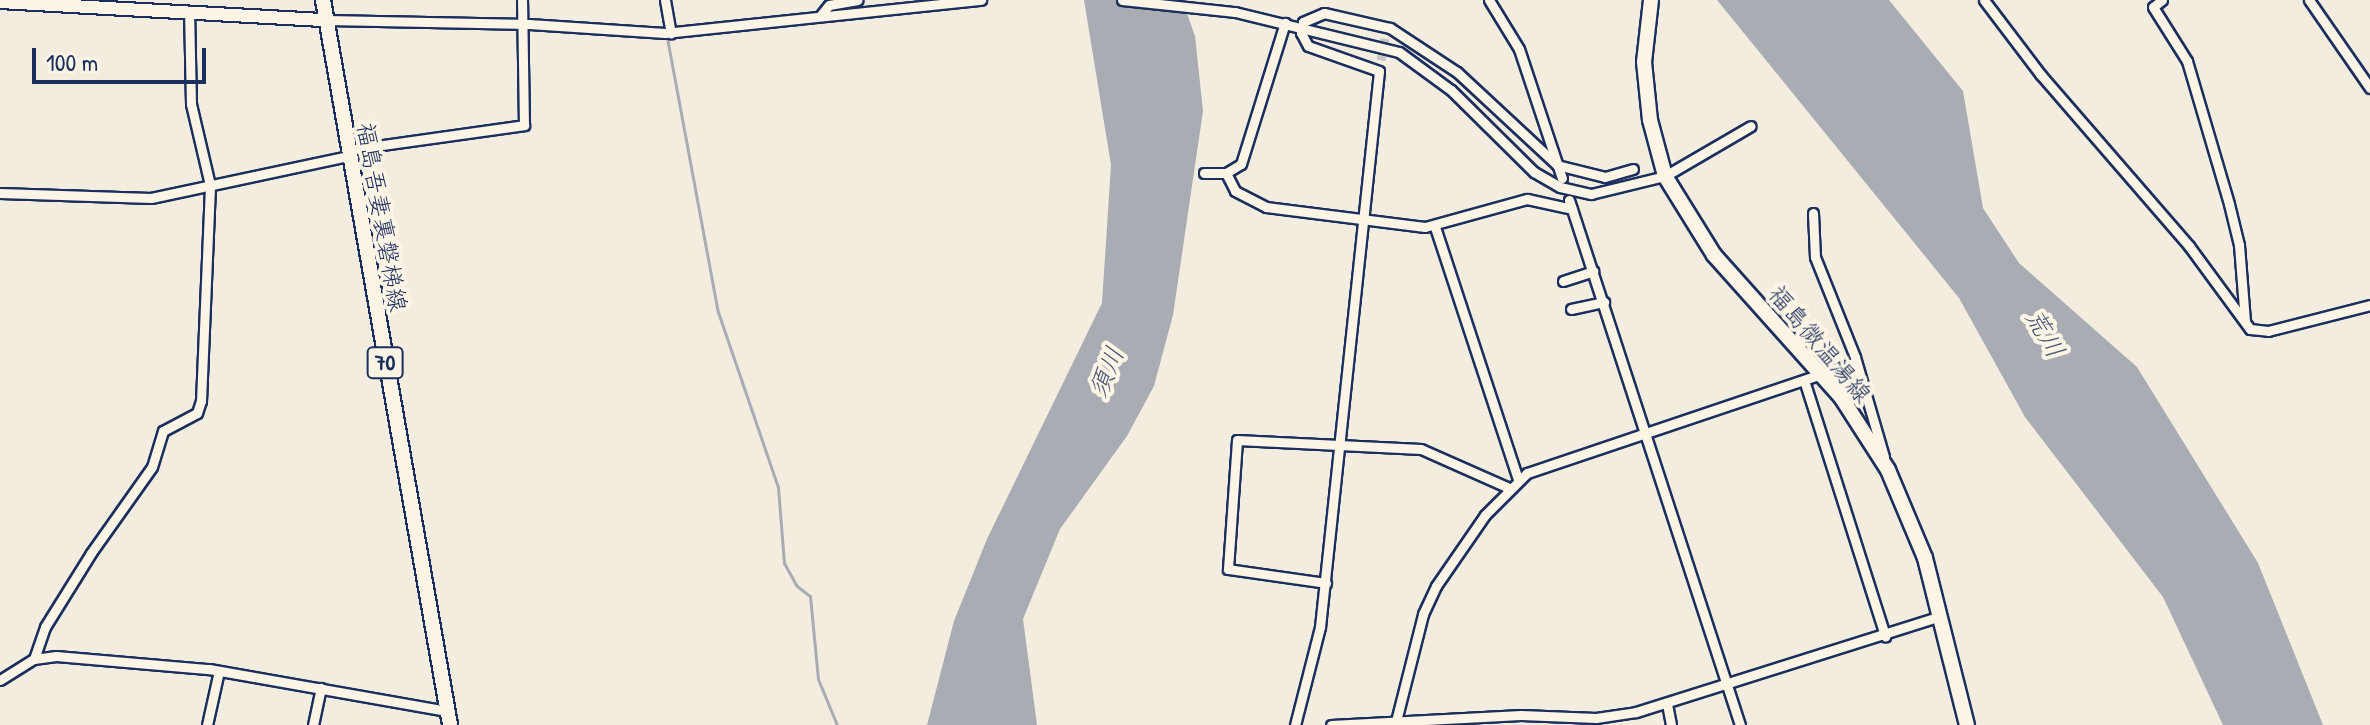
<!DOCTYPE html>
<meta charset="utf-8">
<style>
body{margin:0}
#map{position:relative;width:2370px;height:725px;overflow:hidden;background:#f3ede0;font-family:"Patrick Hand","Klee One",sans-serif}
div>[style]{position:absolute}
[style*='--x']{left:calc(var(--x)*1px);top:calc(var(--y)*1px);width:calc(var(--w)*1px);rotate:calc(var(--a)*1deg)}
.water>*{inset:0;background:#a9acb3}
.stream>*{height:3px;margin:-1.5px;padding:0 1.5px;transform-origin:1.5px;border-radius:1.5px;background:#a9acb3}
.minor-tunnel>*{height:9px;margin-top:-4.5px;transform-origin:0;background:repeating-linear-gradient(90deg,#c8c7c6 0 9px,transparent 0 13.5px)}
.roads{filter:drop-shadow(2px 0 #1b2f5e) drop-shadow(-2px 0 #1b2f5e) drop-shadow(0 2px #1b2f5e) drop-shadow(0 -2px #1b2f5e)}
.minor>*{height:9px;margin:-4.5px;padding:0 4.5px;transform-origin:4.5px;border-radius:4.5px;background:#fcf5e5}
.tertiary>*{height:12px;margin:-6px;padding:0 6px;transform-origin:6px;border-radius:6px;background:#fcf5e5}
.secondary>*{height:14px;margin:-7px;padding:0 7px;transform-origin:7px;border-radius:7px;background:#fcf5e5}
.primary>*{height:14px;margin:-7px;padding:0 7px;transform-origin:7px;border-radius:7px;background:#fcf5e5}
span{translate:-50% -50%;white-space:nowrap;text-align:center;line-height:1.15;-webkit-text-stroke:8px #fcf5e5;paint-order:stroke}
.shield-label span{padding:2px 6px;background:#fcf5e5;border:2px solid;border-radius:6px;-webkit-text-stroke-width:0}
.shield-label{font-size:22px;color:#1b2f5e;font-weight:700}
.street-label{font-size:24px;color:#1b2f5e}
.water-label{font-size:26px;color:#465478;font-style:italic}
.scale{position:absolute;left:32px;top:48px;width:174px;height:36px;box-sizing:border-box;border:4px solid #1b2f5e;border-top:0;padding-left:10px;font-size:24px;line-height:28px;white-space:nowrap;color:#1b2f5e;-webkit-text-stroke:6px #fcf5e5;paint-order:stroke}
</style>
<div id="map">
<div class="water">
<i style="clip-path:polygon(1084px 0,1182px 0,1195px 36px,1203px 111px,1173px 315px,1154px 386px,1127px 436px,1060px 529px,1023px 619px,1037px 725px,927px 725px,954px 621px,987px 539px,1102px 303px,1111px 165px)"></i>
<i style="clip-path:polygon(1717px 0,1889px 0,1963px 91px,1983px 208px,2019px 263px,2137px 367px,2258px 563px,2323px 725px,2223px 725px,2163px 597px,2025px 417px,1959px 298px)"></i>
</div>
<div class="stream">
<i style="--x:660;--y:0;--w:317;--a:79.5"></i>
<i style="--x:718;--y:312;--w:185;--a:71.1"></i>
<i style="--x:778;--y:487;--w:76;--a:85.5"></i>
<i style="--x:784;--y:563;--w:26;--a:61"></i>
<i style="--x:797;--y:586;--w:16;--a:38"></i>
<i style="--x:810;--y:596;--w:83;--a:84.5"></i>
<i style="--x:818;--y:679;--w:50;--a:67.6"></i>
</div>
<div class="minor-tunnel">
<i style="--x:1381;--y:60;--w:22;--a:-80"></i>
</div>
<div class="roads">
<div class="minor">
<i style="--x:665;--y:0;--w:34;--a:80"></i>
<i style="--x:1122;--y:0;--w:114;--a:6.1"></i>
<i style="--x:1235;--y:12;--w:169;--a:13.7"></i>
<i style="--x:1399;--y:52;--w:64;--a:36.2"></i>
<i style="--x:1451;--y:90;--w:117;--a:44.7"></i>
<i style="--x:1534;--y:172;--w:30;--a:30"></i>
<i style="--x:1560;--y:187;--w:32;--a:13"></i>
<i style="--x:1591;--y:194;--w:76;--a:-13.7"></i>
<i style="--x:1665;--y:176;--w:99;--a:-30.2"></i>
<i style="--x:1489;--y:0;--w:57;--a:58.5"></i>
<i style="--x:1519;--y:49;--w:136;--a:71.6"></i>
<i style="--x:1984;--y:0;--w:94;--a:52.8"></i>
<i style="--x:2041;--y:75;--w:226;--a:49.1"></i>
<i style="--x:2189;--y:246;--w:103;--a:53.7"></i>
<i style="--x:2250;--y:329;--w:18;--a:6"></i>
<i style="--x:2268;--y:331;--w:105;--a:-14.3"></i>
<i style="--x:2162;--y:0;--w:11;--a:142"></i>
<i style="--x:2153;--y:7;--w:64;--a:57.8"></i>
<i style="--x:2187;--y:61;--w:149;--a:73.6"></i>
<i style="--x:2229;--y:204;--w:42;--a:76.3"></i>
<i style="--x:2239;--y:245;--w:76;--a:85.5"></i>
<i style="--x:2309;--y:0;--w:107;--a:55.3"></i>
<i style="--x:820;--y:16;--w:14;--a:-51"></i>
<i style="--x:829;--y:5;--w:29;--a:-10"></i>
<i style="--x:327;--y:20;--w:202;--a:1.1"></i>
<i style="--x:529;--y:24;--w:136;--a:3.8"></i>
<i style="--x:665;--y:33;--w:318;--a:-6"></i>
<i style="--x:347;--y:150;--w:179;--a:-8"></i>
<i style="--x:524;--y:125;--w:125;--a:-90.9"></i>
<i style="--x:1204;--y:173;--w:22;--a:0"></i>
<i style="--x:1226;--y:173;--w:17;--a:-31"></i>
<i style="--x:1241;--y:164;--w:148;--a:-72.7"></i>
<i style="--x:1226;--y:173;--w:20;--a:63"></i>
<i style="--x:1235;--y:191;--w:35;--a:27"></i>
<i style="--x:1266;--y:207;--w:160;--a:7.2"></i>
<i style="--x:1425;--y:227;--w:106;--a:-15.4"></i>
<i style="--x:1527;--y:199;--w:46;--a:12.5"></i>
<i style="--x:0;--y:193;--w:151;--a:1.9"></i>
<i style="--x:151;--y:198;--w:201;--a:-12"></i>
<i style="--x:1569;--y:200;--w:552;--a:71.96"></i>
<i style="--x:1813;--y:213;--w:44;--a:87.4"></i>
<i style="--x:1815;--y:257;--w:108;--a:68.2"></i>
<i style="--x:1855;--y:357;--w:104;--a:73.8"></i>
<i style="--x:1435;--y:227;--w:266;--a:71.8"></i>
<i style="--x:1563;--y:281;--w:32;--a:-18"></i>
<i style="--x:1571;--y:309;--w:34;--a:-12"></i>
<i style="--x:1804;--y:380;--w:269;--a:72.4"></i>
<i style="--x:1326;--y:583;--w:99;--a:-171.9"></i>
<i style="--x:1228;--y:569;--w:129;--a:-86"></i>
<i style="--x:1237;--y:440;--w:184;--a:2.8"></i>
<i style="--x:1421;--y:449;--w:96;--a:23.9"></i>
<i style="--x:34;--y:659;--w:34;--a:-71"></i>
<i style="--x:45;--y:627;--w:87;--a:-58.1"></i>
<i style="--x:91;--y:553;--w:105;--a:-54.7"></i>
<i style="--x:152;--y:467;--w:38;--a:-73"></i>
<i style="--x:163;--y:431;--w:38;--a:-28"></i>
<i style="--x:197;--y:413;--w:13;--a:-72"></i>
<i style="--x:201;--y:401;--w:216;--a:-87.6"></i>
<i style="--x:210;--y:185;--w:83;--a:-103.2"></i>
<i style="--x:191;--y:104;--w:92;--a:-91.2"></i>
<i style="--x:0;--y:680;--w:40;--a:-32"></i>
<i style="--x:34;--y:659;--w:22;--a:-8"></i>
<i style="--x:56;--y:656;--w:154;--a:4.9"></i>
<i style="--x:209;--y:669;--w:243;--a:10"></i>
<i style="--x:1667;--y:704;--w:21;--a:79"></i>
<i style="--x:207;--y:725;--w:55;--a:-77.5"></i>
<i style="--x:313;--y:725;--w:38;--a:-78"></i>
<i style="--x:1295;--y:725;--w:101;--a:-75.7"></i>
<i style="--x:1320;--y:627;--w:559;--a:-83.94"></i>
<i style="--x:1379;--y:71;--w:75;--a:-160.6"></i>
<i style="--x:1308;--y:46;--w:15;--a:-118"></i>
<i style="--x:1301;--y:33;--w:11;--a:-80"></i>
<i style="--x:1303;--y:22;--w:23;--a:-23"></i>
<i style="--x:1324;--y:13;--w:68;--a:12.8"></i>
<i style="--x:1390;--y:28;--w:80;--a:33.3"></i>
<i style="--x:1457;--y:72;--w:137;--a:42.9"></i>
<i style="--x:1557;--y:165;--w:49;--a:14"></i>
<i style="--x:1605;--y:177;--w:29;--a:-16"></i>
<i style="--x:1331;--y:725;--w:190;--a:-3"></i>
<i style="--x:1521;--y:715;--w:75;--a:2.3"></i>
<i style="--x:1596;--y:718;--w:40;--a:-8.5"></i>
<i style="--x:1636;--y:712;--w:320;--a:-17.5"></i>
<i style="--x:1395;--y:725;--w:114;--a:-75.8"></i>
<i style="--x:1423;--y:614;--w:31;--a:-65"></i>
<i style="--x:1436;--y:586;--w:86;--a:-55.4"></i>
<i style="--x:1485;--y:515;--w:59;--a:-45"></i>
<i style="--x:1527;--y:473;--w:347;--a:-18.6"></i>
</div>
<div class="tertiary">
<i style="--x:0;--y:2;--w:327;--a:3.2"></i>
</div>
<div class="secondary">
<i style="--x:1651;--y:0;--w:62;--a:96.4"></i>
<i style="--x:1644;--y:62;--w:58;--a:84.1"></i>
<i style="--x:1650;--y:120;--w:58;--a:75"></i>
<i style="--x:1665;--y:176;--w:93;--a:58.2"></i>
<i style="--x:1714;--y:255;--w:191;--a:48.2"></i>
<i style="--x:1841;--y:397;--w:87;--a:57.2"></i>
<i style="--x:1888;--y:470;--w:95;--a:67.2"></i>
<i style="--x:1925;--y:558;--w:172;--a:75.9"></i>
</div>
<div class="primary">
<i style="--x:323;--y:0;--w:736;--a:80.06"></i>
</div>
</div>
<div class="shield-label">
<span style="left:385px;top:363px">70</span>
</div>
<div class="street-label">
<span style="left:382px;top:217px;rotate:80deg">福島吾妻裏磐梯線</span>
<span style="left:1820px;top:344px;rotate:50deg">福島微温湯線</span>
</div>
<div class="water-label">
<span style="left:2045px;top:333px;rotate:60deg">荒川</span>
<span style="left:1106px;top:372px;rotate:-68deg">須川</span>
</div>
<div class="scale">100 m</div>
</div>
